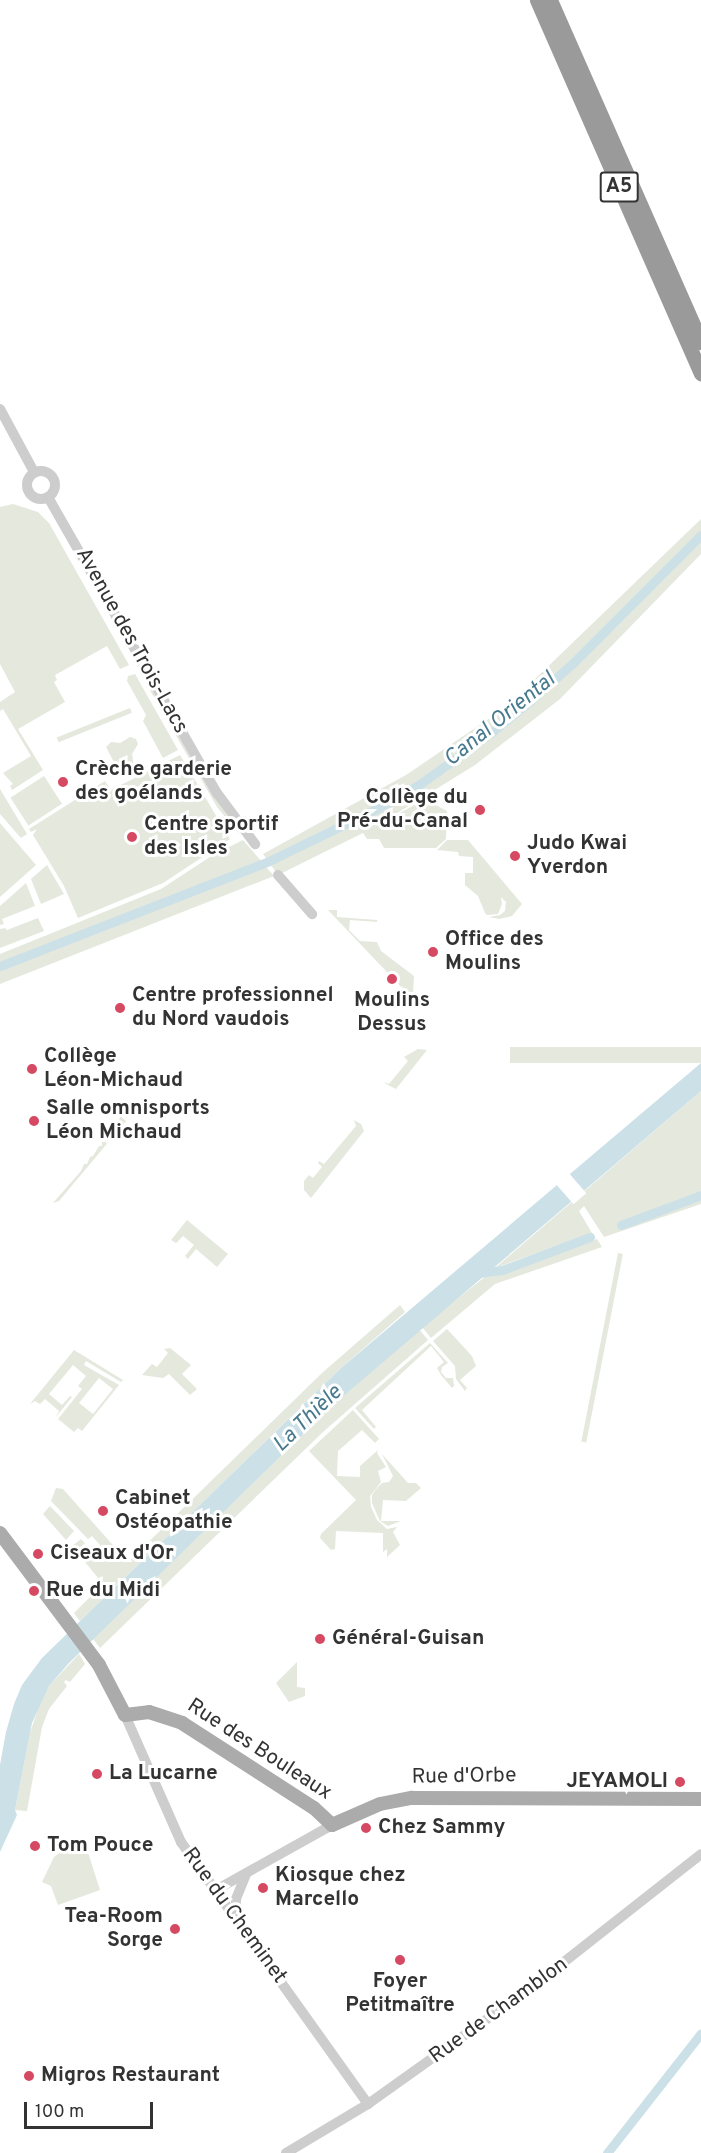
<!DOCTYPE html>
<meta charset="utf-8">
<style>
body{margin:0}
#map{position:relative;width:701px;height:2153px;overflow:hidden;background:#fff;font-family:Overpass,sans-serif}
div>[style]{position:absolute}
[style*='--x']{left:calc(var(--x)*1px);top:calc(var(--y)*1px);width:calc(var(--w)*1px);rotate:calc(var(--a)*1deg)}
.green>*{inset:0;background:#e4e8dd;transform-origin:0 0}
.water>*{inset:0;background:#cbe0e7}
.pier>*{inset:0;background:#fff;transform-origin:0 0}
.canal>*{height:9px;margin:-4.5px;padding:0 4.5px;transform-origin:4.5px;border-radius:4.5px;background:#cbe0e7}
.minor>*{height:10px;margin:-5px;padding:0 5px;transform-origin:5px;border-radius:5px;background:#cdcdcd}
.minor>.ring{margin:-5px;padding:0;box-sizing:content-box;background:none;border:10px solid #cdcdcd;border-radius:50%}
.major>*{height:14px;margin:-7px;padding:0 7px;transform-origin:7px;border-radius:7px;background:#ababab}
.highway>*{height:15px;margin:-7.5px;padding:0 7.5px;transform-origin:7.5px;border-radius:7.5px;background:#9a9a9a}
.dots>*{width:16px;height:16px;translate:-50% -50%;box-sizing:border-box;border:3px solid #fff;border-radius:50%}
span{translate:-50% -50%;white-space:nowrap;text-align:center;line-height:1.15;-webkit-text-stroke:6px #fff;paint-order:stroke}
.shield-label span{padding:2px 4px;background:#fff;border:2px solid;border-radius:4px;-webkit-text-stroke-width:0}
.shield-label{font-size:20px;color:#333;font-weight:700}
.street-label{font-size:21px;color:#333}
.poi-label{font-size:21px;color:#333;font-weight:700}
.left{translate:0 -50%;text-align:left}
.right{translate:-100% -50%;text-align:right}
.water-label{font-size:22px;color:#477a8e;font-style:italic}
.scale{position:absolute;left:24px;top:2102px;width:129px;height:27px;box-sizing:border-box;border:3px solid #333;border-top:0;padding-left:8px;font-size:18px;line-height:21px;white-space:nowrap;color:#333;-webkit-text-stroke:4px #fff;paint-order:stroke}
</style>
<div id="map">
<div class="green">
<i style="clip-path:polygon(13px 504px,38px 512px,49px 523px,129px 665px,120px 669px,107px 646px,55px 675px,57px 680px,54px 682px,65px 702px,18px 729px,43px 770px,12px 790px,10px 786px,13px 784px,3px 773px,31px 756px,3px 709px,0 711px,0 702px,15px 692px,0 664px,0 507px)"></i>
<i style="clip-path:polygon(701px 519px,701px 554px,560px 699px,475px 765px,373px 828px,425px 799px,447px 811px,446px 839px,436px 848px,384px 848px,379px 839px,367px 839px,363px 833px,278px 875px,263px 854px,406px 775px,506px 707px)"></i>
<i style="clip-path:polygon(140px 673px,144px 675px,210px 790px,240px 835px,217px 807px)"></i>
<i style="clip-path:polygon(135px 674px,178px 750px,163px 758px,143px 721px,146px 715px,127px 681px,128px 676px)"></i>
<i style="left:130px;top:708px;width:5px;height:79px;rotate:68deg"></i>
<i style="clip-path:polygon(130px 737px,136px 739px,138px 744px,132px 754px,134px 767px,125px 773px,117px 768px,106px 747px,111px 742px,120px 743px)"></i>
<i style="clip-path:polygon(180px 755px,230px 839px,163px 883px,78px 918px,64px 886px,33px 835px,37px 829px,31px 832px,29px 829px,105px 781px,111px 790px)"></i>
<i style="left:44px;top:776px;width:33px;height:40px;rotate:57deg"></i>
<i style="clip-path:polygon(0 789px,27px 834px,21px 838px,0 814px)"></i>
<i style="clip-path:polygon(0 823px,36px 865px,0 897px)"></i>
<i style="clip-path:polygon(243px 840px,274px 876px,0 984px,0 954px,161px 889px,213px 855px)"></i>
<i style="clip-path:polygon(447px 840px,468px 840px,522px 904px,512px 916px,499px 919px,489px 917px,500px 915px,505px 911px,506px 902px,501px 897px,502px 904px,498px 914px,487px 915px,485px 913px,478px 896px,465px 885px,465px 873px,473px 873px,473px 857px,459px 856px,458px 852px,437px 850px)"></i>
<i style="clip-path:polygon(47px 865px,64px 894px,41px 904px,31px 879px)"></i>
<i style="clip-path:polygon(26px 883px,35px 906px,2px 919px,4px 924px,0 925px,0 906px)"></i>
<i style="clip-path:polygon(328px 910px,337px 910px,337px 917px,377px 920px,377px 922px,350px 920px,349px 930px,360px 941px,377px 942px,381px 951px,414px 976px,413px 995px,403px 989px)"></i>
<i style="clip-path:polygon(38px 918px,44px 931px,0 948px,0 929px,5px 928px,7px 930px)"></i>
<i style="left:701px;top:1047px;width:16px;height:191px;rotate:90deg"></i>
<i style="clip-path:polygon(418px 1049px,427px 1050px,396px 1089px,386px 1084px,384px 1082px,389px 1084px,408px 1061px,404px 1057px)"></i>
<i style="clip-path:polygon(701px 1091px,701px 1204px,604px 1237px,584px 1206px,579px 1211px,592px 1233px,495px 1268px)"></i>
<i style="clip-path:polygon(120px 1116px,126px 1121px,59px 1201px,53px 1203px,81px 1171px,84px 1164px,87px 1164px,90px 1157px,93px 1156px,99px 1146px,102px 1146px,102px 1142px,105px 1142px,108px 1135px,112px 1135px,111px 1131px,115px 1131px,114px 1128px,118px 1127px)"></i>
<i style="clip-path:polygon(354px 1120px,361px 1124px,364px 1131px,311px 1198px,304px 1190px,304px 1181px,309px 1175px,313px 1178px,322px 1167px,318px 1163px,319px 1161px,324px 1164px,356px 1126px)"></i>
<i style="clip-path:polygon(187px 1220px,228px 1254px,217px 1267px,196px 1249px,188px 1259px,185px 1256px,194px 1245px,183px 1236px,176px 1243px,171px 1240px)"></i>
<i style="clip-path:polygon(597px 1239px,602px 1247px,495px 1284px,431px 1338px,422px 1327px,486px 1276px)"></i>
<i style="left:618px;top:1253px;width:5px;height:192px;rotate:11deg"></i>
<i style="clip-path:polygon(400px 1305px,405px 1312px,340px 1369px,80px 1621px,74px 1613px,103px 1584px,72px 1546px,81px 1539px,85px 1543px,82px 1546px,93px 1556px,100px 1545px,92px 1536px,88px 1539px,51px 1501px,56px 1488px,63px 1489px,128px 1562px,322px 1373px)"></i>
<i style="clip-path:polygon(419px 1329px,428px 1340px,323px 1432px,100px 1648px,93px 1639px,334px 1404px)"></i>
<i style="clip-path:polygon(447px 1329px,472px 1356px,476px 1366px,460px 1380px,467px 1388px,465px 1391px,456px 1379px,455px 1366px,433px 1341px)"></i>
<i style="clip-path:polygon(430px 1343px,448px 1363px,442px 1367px,441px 1372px,446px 1378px,453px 1378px,454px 1386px,452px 1388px,441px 1375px,437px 1368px,444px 1362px,431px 1346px,362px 1410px,376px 1427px,374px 1429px,355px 1408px)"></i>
<i style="clip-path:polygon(170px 1348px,191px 1365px,182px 1374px,197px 1389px,190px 1395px,169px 1374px,163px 1378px,142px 1375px,152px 1364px,157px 1367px,168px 1353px,164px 1349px)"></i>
<i style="clip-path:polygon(evenodd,74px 1350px,123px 1380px,121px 1382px,86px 1361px,84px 1365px,119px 1385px,82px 1431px,78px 1428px,74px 1432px,58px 1419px,82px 1389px,78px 1386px,86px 1376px,73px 1365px,49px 1394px,62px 1405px,70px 1396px,72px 1397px,56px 1417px,59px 1411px,45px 1399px,40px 1404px,35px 1401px,30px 1404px,74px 1350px,99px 1378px,113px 1389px,93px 1414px,79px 1403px,99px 1378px)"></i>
<i style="clip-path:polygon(353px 1410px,379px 1439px,375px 1443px,362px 1430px,338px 1451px,337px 1476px,360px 1477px,360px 1466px,378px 1450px,377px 1453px,386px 1467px,378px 1471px,381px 1482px,370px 1496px,371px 1507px,377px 1520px,387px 1529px,397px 1527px,393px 1532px,400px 1545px,387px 1557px,387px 1549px,383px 1552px,383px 1533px,336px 1531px,335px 1549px,331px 1550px,320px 1538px,321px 1534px,356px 1500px,309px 1451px)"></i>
<i style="clip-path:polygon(382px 1454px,408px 1483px,416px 1483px,421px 1488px,406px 1501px,383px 1500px,381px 1521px,401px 1521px,388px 1526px,380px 1521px,372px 1503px,372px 1495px,376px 1489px,382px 1483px,389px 1482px,393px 1476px)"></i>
<i style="clip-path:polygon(50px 1506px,74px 1531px,66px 1540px,43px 1514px)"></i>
<i style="clip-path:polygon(79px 1654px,85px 1664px,70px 1682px,66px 1680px,64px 1682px,67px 1686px,49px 1709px,42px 1727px,27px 1811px,15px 1810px,30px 1733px,38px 1709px,49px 1686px)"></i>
<i style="clip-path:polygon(297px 1662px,297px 1687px,305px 1688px,305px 1696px,289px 1702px,276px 1683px)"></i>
<i style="clip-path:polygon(85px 1843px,100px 1890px,58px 1905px,51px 1886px,42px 1882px,54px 1857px,64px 1850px)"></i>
</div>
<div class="water">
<i style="clip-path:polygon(701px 1063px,701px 1091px,334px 1404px,69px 1663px,49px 1686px,32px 1723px,15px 1810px,17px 1815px,0 1852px,0 1765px,6px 1732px,14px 1704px,22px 1685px,42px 1658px,340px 1369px)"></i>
</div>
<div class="pier">
<i style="left:568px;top:1172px;width:28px;height:17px;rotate:49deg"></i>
</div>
<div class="canal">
<i style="--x:0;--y:966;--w:289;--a:-21.3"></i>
<i style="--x:269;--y:861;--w:121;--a:-25.9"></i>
<i style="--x:378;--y:808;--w:48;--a:-29.7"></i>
<i style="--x:420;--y:784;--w:89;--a:-35.8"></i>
<i style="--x:492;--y:732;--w:48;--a:-39"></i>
<i style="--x:529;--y:702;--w:57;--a:-41.5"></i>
<i style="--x:572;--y:664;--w:182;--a:-45"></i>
<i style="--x:621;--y:1225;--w:85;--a:-20.6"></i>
<i style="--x:478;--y:1273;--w:24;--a:-7"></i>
<i style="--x:502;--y:1270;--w:94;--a:-20.6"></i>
<i style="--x:607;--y:2153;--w:152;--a:-51.9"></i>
</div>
<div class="minor">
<i style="--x:0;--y:409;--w:72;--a:61.6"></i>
<i class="ring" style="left:27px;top:471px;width:18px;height:18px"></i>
<i style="--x:48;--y:497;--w:341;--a:60.3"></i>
<i style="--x:217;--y:793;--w:64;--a:53.3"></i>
<i style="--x:278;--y:875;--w:52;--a:48.9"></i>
<i style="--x:125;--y:1715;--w:139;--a:66.2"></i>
<i style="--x:181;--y:1842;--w:322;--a:54.5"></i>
<i style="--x:214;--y:1891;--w:135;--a:-29.2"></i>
<i style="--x:236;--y:1921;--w:22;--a:-90"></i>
<i style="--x:236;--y:1899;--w:27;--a:-68"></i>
<i style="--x:286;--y:2153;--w:96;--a:-30.9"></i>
<i style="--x:368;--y:2104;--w:206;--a:-35.5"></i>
<i style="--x:536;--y:1984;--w:210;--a:-38.2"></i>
</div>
<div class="major">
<i style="--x:0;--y:1533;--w:165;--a:53.1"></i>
<i style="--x:99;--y:1665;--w:56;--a:62.5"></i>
<i style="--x:125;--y:1715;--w:24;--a:-7"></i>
<i style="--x:149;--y:1712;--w:35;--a:18"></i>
<i style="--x:182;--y:1723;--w:157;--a:32.8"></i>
<i style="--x:314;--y:1808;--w:25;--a:43"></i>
<i style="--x:332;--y:1825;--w:52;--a:-23.6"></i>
<i style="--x:380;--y:1804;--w:33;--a:-11"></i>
<i style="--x:412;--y:1798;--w:289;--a:0.2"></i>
</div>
<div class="highway">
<i style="--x:537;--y:0;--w:408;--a:66.3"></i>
<i style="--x:550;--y:0;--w:374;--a:66.2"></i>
</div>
<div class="dots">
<i style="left:63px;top:782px;background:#d54962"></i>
<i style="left:480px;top:810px;background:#d54962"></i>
<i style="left:132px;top:837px;background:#d54962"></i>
<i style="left:515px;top:856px;background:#d54962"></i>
<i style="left:433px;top:952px;background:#d54962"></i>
<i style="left:392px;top:979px;background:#d54962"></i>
<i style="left:120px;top:1008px;background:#d54962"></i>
<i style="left:32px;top:1069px;background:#d54962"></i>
<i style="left:34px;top:1121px;background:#d54962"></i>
<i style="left:103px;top:1511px;background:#d54962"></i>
<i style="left:38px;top:1554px;background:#d54962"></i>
<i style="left:34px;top:1591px;background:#d54962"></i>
<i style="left:320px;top:1639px;background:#d54962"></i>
<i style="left:97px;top:1774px;background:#d54962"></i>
<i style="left:680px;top:1782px;background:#d54962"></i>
<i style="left:366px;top:1828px;background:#d54962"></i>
<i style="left:35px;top:1846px;background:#d54962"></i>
<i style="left:263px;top:1888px;background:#d54962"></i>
<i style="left:175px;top:1929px;background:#d54962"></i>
<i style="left:400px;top:1960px;background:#d54962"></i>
<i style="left:29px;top:2076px;background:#d54962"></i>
</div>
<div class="shield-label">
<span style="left:619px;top:187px">A5</span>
</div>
<div class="street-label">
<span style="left:131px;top:641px;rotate:61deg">Avenue des Trois-Lacs</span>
<span style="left:259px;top:1750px;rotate:33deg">Rue des Bouleaux</span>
<span style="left:464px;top:1777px;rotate:-1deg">Rue d'Orbe</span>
<span style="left:234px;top:1916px;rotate:54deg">Rue du Cheminet</span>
<span style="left:499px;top:2011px;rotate:-36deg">Rue de Chamblon</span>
</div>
<div class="poi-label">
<span class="left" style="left:75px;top:782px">Crèche garderie<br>des goélands</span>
<span class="right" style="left:468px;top:810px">Collège du<br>Pré-du-Canal</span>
<span class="left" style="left:144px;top:837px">Centre sportif<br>des Isles</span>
<span class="left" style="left:527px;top:856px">Judo Kwai<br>Yverdon</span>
<span class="left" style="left:445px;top:952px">Office des<br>Moulins</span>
<span class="left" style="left:132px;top:1008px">Centre professionnel<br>du Nord vaudois</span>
<span style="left:392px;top:1013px">Moulins<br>Dessus</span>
<span class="left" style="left:44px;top:1069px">Collège<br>Léon-Michaud</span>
<span class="left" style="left:46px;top:1121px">Salle omnisports<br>Léon Michaud</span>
<span class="left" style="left:115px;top:1511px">Cabinet<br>Ostéopathie</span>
<span class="left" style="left:50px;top:1554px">Ciseaux d'Or</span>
<span class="left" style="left:46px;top:1591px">Rue du Midi</span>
<span class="left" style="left:332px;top:1639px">Général-Guisan</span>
<span class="left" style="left:109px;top:1774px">La Lucarne</span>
<span class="right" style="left:668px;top:1782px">JEYAMOLI</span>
<span class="left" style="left:378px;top:1828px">Chez Sammy</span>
<span class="left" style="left:47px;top:1846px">Tom Pouce</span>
<span class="left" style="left:275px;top:1888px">Kiosque chez<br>Marcello</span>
<span class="right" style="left:163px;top:1929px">Tea-Room<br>Sorge</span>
<span style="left:400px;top:1994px">Foyer<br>Petitmaître</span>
<span class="left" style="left:41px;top:2076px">Migros Restaurant</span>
</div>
<div class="water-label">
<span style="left:500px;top:720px;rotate:-39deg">Canal Oriental</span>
<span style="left:308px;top:1419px;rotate:-44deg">La Thièle</span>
</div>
<div class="scale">100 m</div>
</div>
